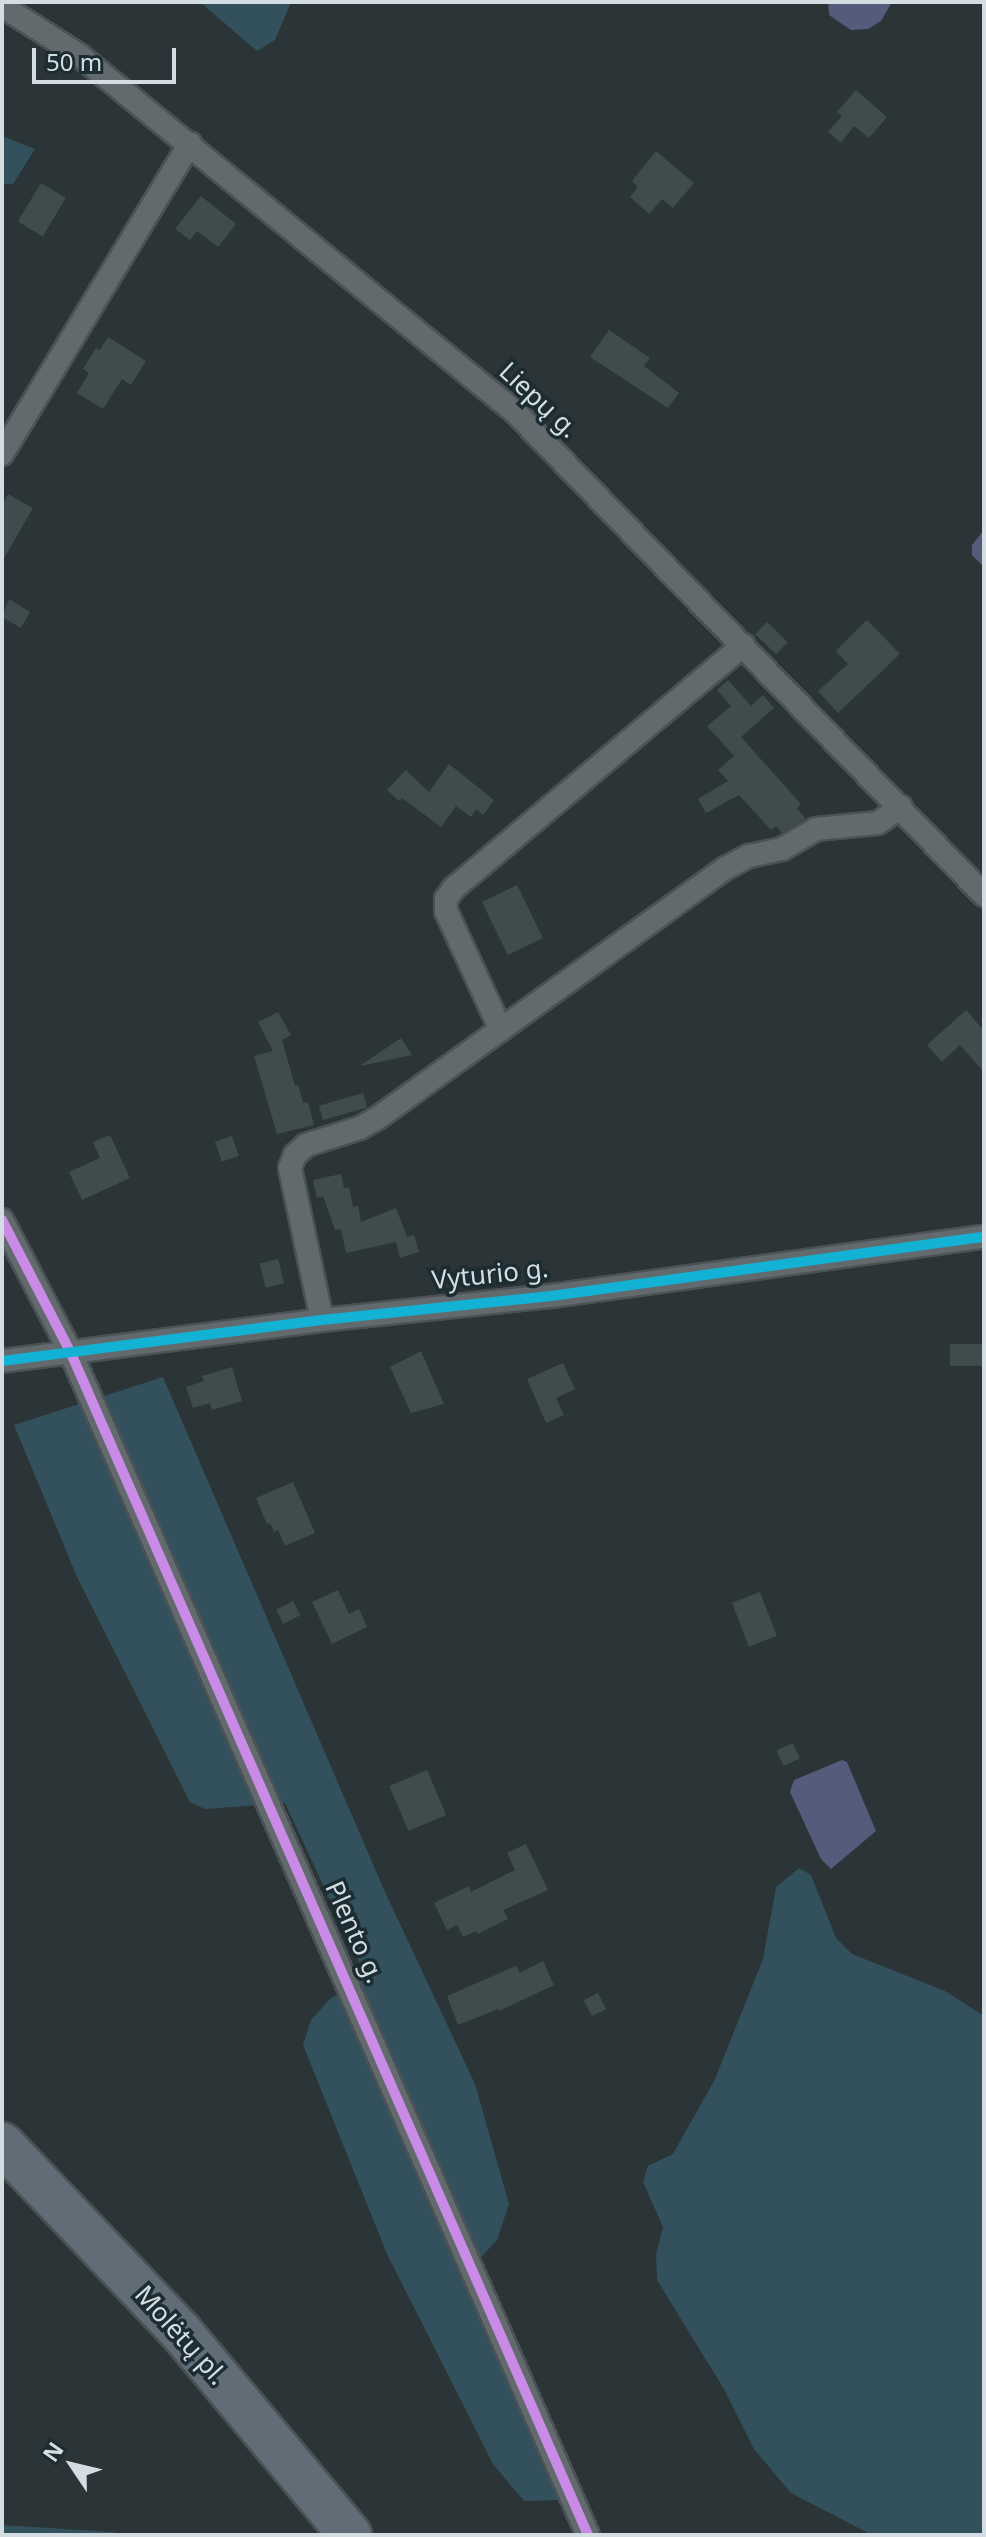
<!DOCTYPE html>
<meta charset="utf-8">
<style>
body{margin:0}
#map{position:relative;width:986px;height:2537px;overflow:hidden;background:#2b3437;font-family:"Noto Sans",sans-serif}
div>[style]{position:absolute}
[style*='--x']{left:calc(var(--x)*1px);top:calc(var(--y)*1px);width:calc(var(--w)*1px);rotate:calc(var(--a)*1deg)}
.green>*{inset:0;background:#32515d}
.water>*{inset:0;background:#555b7b}
.building>*{inset:0;background:#3f4c4e;transform-origin:0 0}
.roads{filter:drop-shadow(2px 0 #4a5255) drop-shadow(-2px 0 #4a5255) drop-shadow(0 2px #4a5255) drop-shadow(0 -2px #4a5255)}
.street>*{height:22px;margin:-11px;padding:0 11px;transform-origin:11px;border-radius:11px;background:#626a6d}
.highway>*{height:42px;margin:-21px;padding:0 21px;transform-origin:21px;border-radius:21px;background:#616d76}
.bus-1>*{height:10px;margin:-5px;padding:0 5px;transform-origin:5px;border-radius:5px;background:#ca8be6}
.bus-2>*{height:10px;margin:-5px;padding:0 5px;transform-origin:5px;border-radius:5px;background:#13b2d5}
span{translate:-50% -50%;white-space:nowrap;text-align:center;line-height:1.15;-webkit-text-stroke:7px #1c2c33;paint-order:stroke}
.street-label{font-size:26px;color:#d4dee2}
.frame{position:absolute;inset:0;border:4px solid #d4dee2;pointer-events:none}
.north{position:absolute;left:32px;top:2425px;width:80px;height:80px;-webkit-text-stroke:6px #1c2c33;paint-order:stroke;rotate:305deg;font-size:22px;font-weight:700;line-height:32px;text-align:center;color:#d4dee2}
.north::after{content:'';display:block;margin:auto;width:28px;height:36px;background:#d4dee2;clip-path:polygon(50% 0,100% 100%,50% 72%,0 100%)}
.scale{position:absolute;left:32px;top:48px;width:144px;height:36px;box-sizing:border-box;border:4px solid #d4dee2;border-top:0;padding-left:10px;font-size:24px;line-height:28px;white-space:nowrap;color:#d4dee2;-webkit-text-stroke:6px #1c2c33;paint-order:stroke}
</style>
<div id="map">
<div class="green">
<i style="clip-path:polygon(200px 2px,291px 2px,275px 40px,257px 51px)"></i>
<i style="clip-path:polygon(2px 136px,35px 149px,13px 184px,2px 184px)"></i>
<i style="clip-path:polygon(163px 1377px,385px 1892px,475px 2084px,509px 2204px,497px 2240px,463px 2277px,561px 2500px,524px 2501px,493px 2464px,387px 2254px,303px 2045px,311px 2020px,330px 1999px,366px 1977px,285px 1803px,205px 1809px,190px 1802px,77px 1577px,14px 1425px)"></i>
<i style="clip-path:polygon(799px 1868px,811px 1875px,836px 1938px,852px 1954px,945px 1991px,984px 2016px,984px 2535px,872px 2535px,791px 2493px,754px 2449px,724px 2389px,657px 2280px,656px 2255px,663px 2227px,643px 2182px,648px 2166px,673px 2154px,715px 2079px,763px 1959px,776px 1887px)"></i>
<i style="clip-path:polygon(2px 2525px,112px 2532px,123px 2535px,2px 2535px)"></i>
</div>
<div class="water">
<i style="clip-path:polygon(828px 2px,892px 2px,881px 21px,868px 29px,851px 30px,829px 15px)"></i>
<i style="clip-path:polygon(984px 530px,984px 567px,972px 555px,972px 545px)"></i>
<i style="clip-path:polygon(842px 1760px,847px 1762px,876px 1831px,831px 1869px,821px 1859px,790px 1792px,794px 1780px)"></i>
</div>
<div class="building">
<i style="clip-path:polygon(856px 90px,887px 117px,869px 138px,854px 126px,841px 143px,828px 132px,842px 116px,837px 112px)"></i>
<i style="clip-path:polygon(656px 151px,694px 183px,673px 208px,662px 199px,649px 214px,630px 197px,638px 187px,632px 181px)"></i>
<i style="left:41px;top:183px;width:29px;height:45px;rotate:31deg"></i>
<i style="clip-path:polygon(201px 196px,236px 224px,218px 247px,197px 231px,190px 240px,175px 229px)"></i>
<i style="clip-path:polygon(609px 330px,650px 358px,644px 366px,679px 393px,668px 408px,590px 357px)"></i>
<i style="clip-path:polygon(108px 337px,146px 361px,131px 385px,122px 379px,103px 409px,77px 393px,89px 373px,83px 369px,96px 348px,100px 350px)"></i>
<i style="clip-path:polygon(8px 494px,33px 508px,2px 562px,2px 505px)"></i>
<i style="clip-path:polygon(9px 599px,30px 612px,21px 628px,2px 617px)"></i>
<i style="clip-path:polygon(867px 620px,900px 654px,838px 713px,818px 691px,848px 664px,836px 651px)"></i>
<i style="left:767px;top:622px;width:29px;height:17px;rotate:44deg"></i>
<i style="clip-path:polygon(728px 680px,751px 706px,763px 695px,774px 708px,741px 737px,801px 804px,797px 808px,806px 819px,782px 833px,776px 826px,771px 830px,739px 795px,706px 813px,698px 799px,728px 781px,718px 770px,734px 756px,707px 726px,731px 706px,717px 690px)"></i>
<i style="clip-path:polygon(449px 764px,494px 800px,483px 815px,476px 809px,471px 817px,456px 806px,441px 827px,402px 798px,399px 801px,387px 790px,406px 770px,429px 792px)"></i>
<i style="left:517px;top:885px;width:59px;height:39px;rotate:64deg"></i>
<i style="clip-path:polygon(966px 1010px,984px 1031px,984px 1072px,960px 1045px,942px 1062px,927px 1045px)"></i>
<i style="clip-path:polygon(278px 1012px,291px 1035px,282px 1040px,295px 1086px,298px 1084px,303px 1103px,308px 1102px,314px 1125px,277px 1134px,254px 1056px,273px 1051px,258px 1022px)"></i>
<i style="clip-path:polygon(401px 1038px,412px 1055px,361px 1066px,361px 1065px)"></i>
<i style="left:363px;top:1093px;width:15px;height:46px;rotate:74deg"></i>
<i style="clip-path:polygon(110px 1135px,130px 1178px,82px 1200px,69px 1172px,100px 1158px,93px 1142px)"></i>
<i style="left:232px;top:1136px;width:21px;height:18px;rotate:71deg"></i>
<i style="clip-path:polygon(341px 1174px,344px 1188px,349px 1187px,353px 1207px,358px 1206px,361px 1222px,396px 1208px,407px 1237px,414px 1235px,419px 1252px,400px 1258px,396px 1242px,346px 1253px,341px 1229px,335px 1230px,323px 1196px,317px 1198px,313px 1180px)"></i>
<i style="left:278px;top:1259px;width:25px;height:19px;rotate:76deg"></i>
<i style="left:984px;top:1344px;width:22px;height:34px;rotate:90deg"></i>
<i style="clip-path:polygon(421px 1351px,444px 1404px,411px 1413px,390px 1367px)"></i>
<i style="clip-path:polygon(563px 1363px,575px 1389px,556px 1398px,564px 1415px,546px 1423px,527px 1379px)"></i>
<i style="clip-path:polygon(232px 1367px,242px 1401px,212px 1410px,210px 1403px,193px 1408px,186px 1387px,204px 1381px,202px 1376px)"></i>
<i style="clip-path:polygon(293px 1482px,315px 1533px,285px 1546px,278px 1530px,274px 1532px,270px 1523px,267px 1524px,256px 1498px)"></i>
<i style="clip-path:polygon(338px 1590px,349px 1614px,359px 1609px,367px 1627px,332px 1644px,312px 1602px)"></i>
<i style="left:760px;top:1592px;width:47px;height:30px;rotate:69deg"></i>
<i style="left:293px;top:1601px;width:16px;height:19px;rotate:63deg"></i>
<i style="left:793px;top:1743px;width:17px;height:18px;rotate:66deg"></i>
<i style="left:427px;top:1770px;width:49px;height:41px;rotate:67deg"></i>
<i style="clip-path:polygon(526px 1844px,548px 1890px,503px 1910px,508px 1919px,478px 1934px,476px 1931px,463px 1937px,457px 1925px,447px 1930px,434px 1903px,469px 1886px,471px 1892px,515px 1870px,507px 1853px)"></i>
<i style="clip-path:polygon(543px 1961px,554px 1985px,499px 2011px,498px 2009px,458px 2025px,447px 1996px,516px 1966px,520px 1973px)"></i>
<i style="left:598px;top:1993px;width:18px;height:16px;rotate:63deg"></i>
</div>
<div class="roads">
<div class="street">
<i style="--x:2;--y:6;--w:91;--a:32.5"></i>
<i style="--x:79;--y:55;--w:564;--a:39.31"></i>
<i style="--x:515;--y:412;--w:673;--a:45.84"></i>
<i style="--x:2;--y:454;--w:363;--a:-58.8"></i>
<i style="--x:501;--y:1030;--w:131;--a:-114.8"></i>
<i style="--x:446;--y:911;--w:12;--a:-90"></i>
<i style="--x:446;--y:899;--w:14;--a:-54"></i>
<i style="--x:454;--y:888;--w:378;--a:-40"></i>
<i style="--x:2;--y:1220;--w:148;--a:62.6"></i>
<i style="--x:70;--y:1351;--w:1292;--a:66.37"></i>
<i style="--x:322;--y:1320;--w:155;--a:-101.9"></i>
<i style="--x:290;--y:1168;--w:14;--a:-69"></i>
<i style="--x:295;--y:1155;--w:15;--a:-42"></i>
<i style="--x:306;--y:1145;--w:57;--a:-17.5"></i>
<i style="--x:360;--y:1128;--w:22;--a:-30"></i>
<i style="--x:379;--y:1117;--w:427;--a:-35.7"></i>
<i style="--x:726;--y:868;--w:26;--a:-28"></i>
<i style="--x:749;--y:856;--w:34;--a:-12"></i>
<i style="--x:782;--y:849;--w:39;--a:-30"></i>
<i style="--x:816;--y:829;--w:62;--a:-5.5"></i>
<i style="--x:878;--y:823;--w:28;--a:-35"></i>
<i style="--x:2;--y:1361;--w:323;--a:-7.3"></i>
<i style="--x:322;--y:1320;--w:230;--a:-6"></i>
<i style="--x:551;--y:1296;--w:437;--a:-7.8"></i>
</div>
<div class="highway">
<i style="--x:2;--y:2144;--w:260;--a:46.4"></i>
<i style="--x:181;--y:2332;--w:264;--a:50.2"></i>
</div>
</div>
<div class="bus-1">
<i style="--x:2;--y:1220;--w:148;--a:62.6"></i>
<i style="--x:70;--y:1351;--w:1292;--a:66.37"></i>
</div>
<div class="bus-2">
<i style="--x:2;--y:1361;--w:323;--a:-7.3"></i>
<i style="--x:322;--y:1320;--w:230;--a:-6"></i>
<i style="--x:551;--y:1296;--w:437;--a:-7.8"></i>
</div>
<div class="street-label">
<span style="left:539px;top:400px;rotate:43deg">Liepų g.</span>
<span style="left:490px;top:1274px;rotate:-6deg">Vyturio g.</span>
<span style="left:355px;top:1932px;rotate:66deg">Plento g.</span>
<span style="left:181px;top:2335px;rotate:48deg">Molėtų pl.</span>
</div>
<div class="frame"></div>
<div class="north">N</div>
<div class="scale">50 m</div>
</div>
